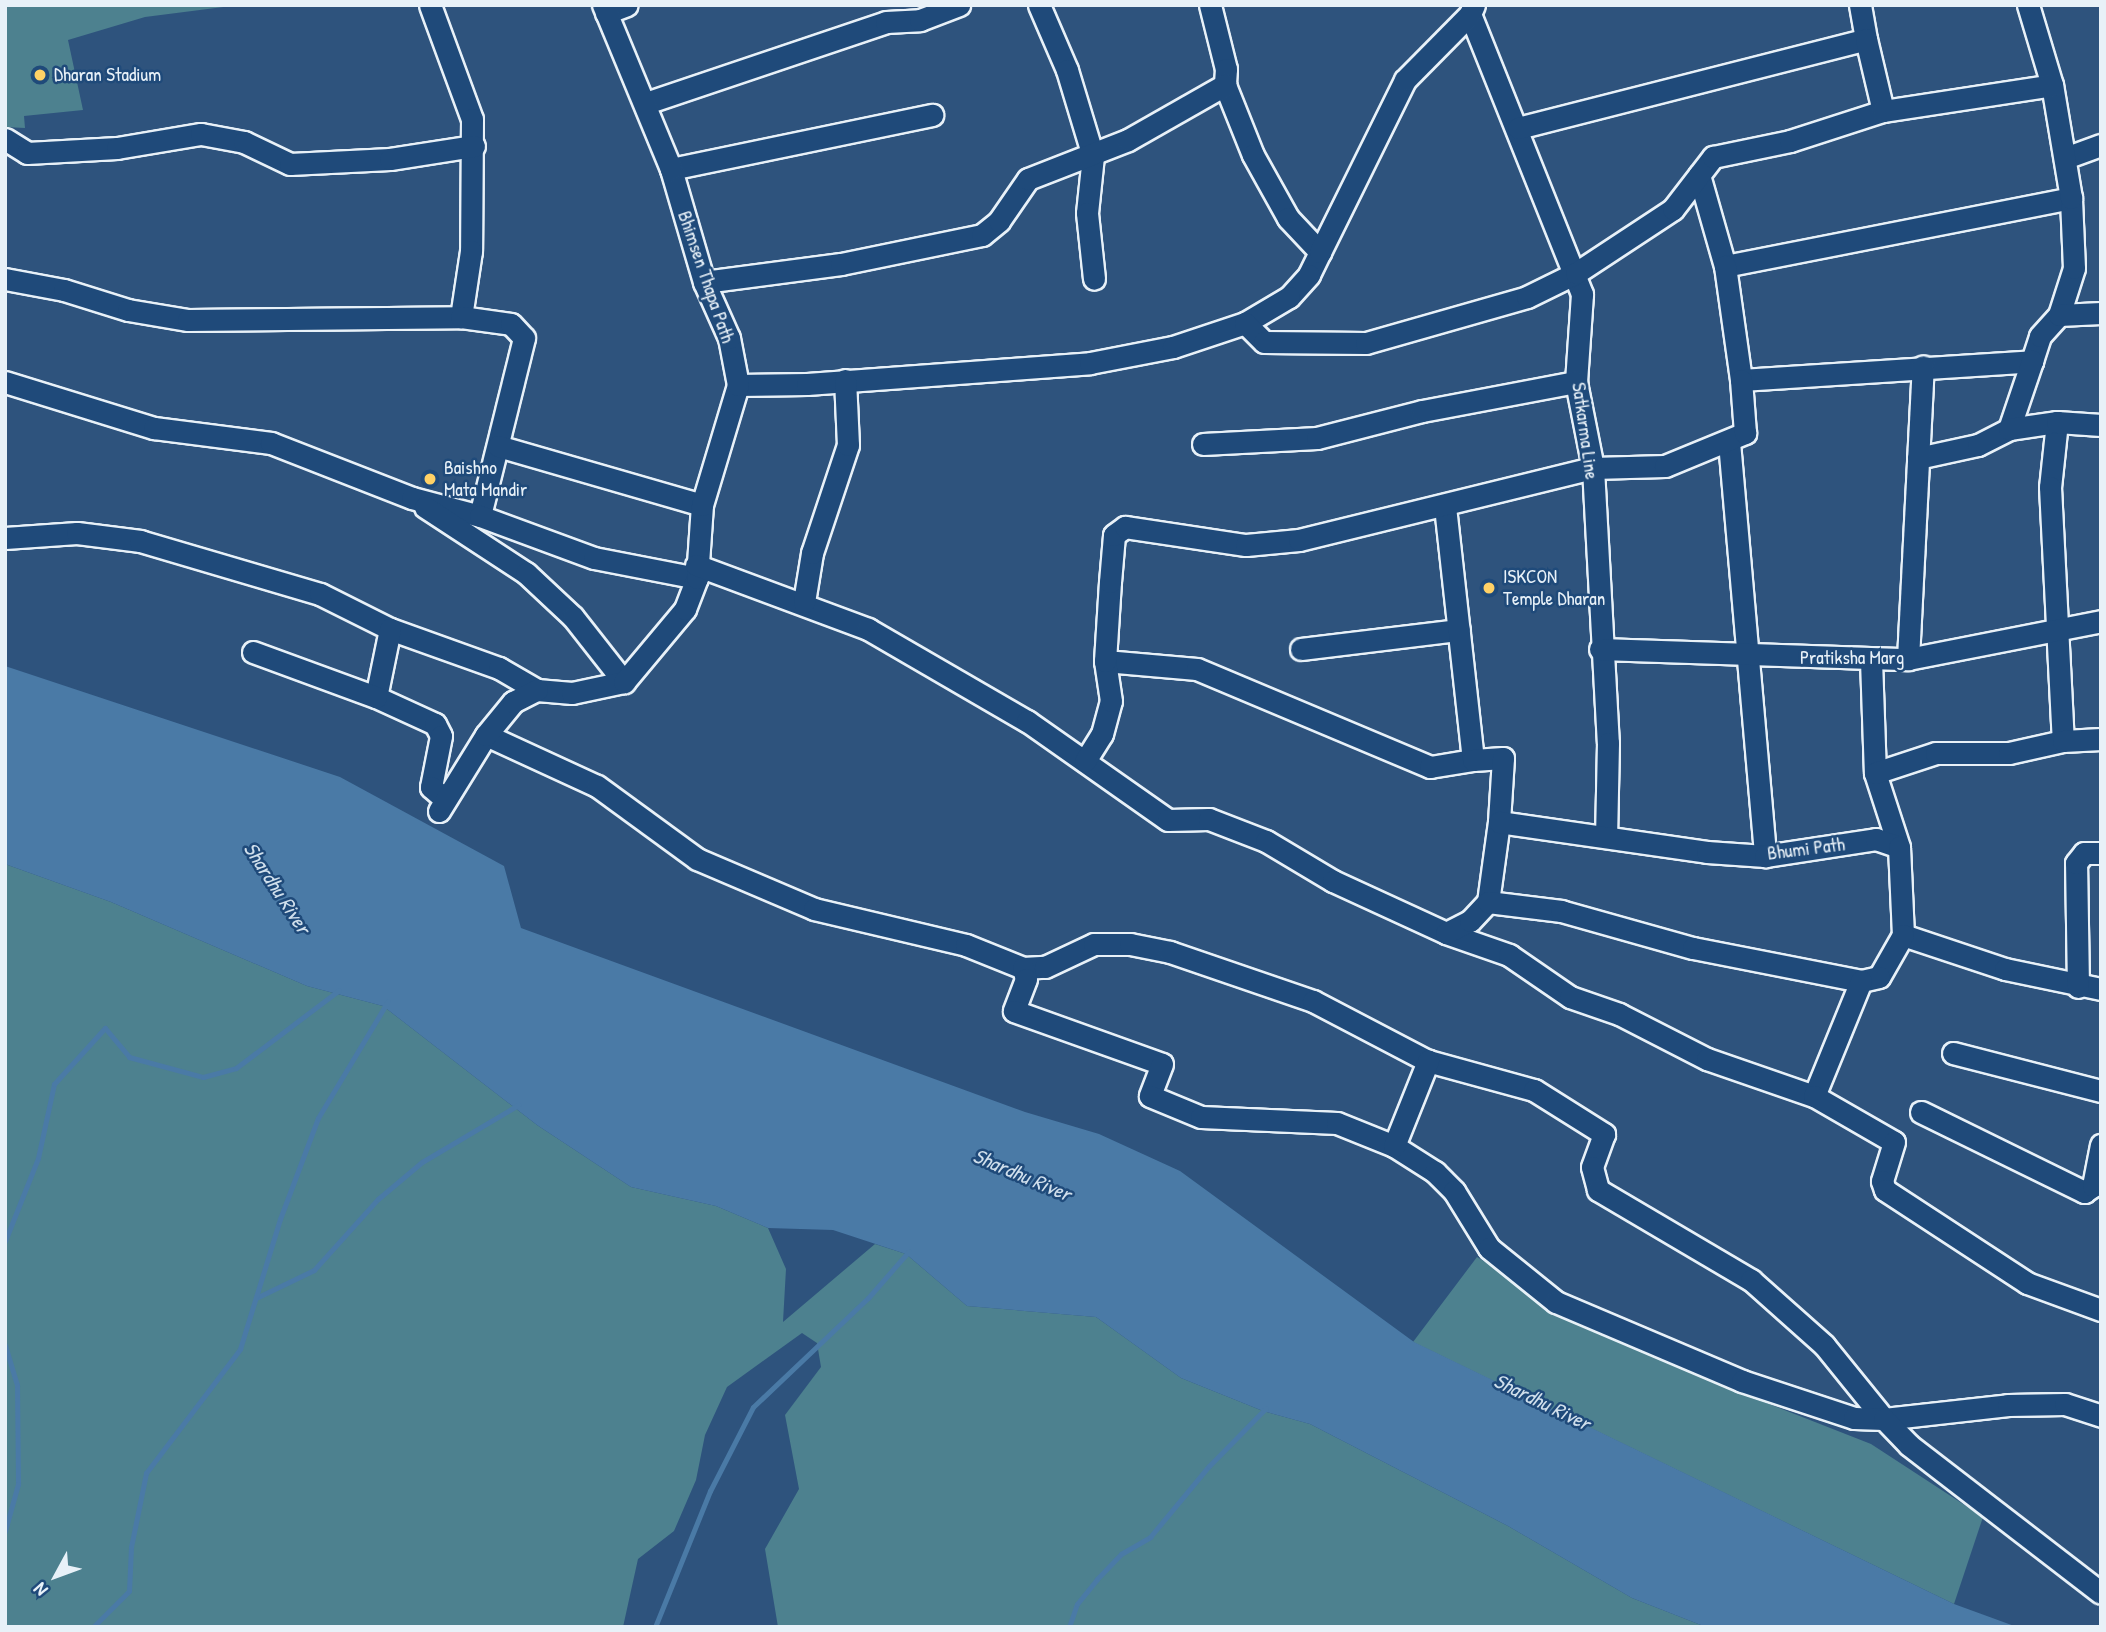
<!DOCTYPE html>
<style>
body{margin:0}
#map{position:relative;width:2106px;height:1632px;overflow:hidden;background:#2e537d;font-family:"Patrick Hand",sans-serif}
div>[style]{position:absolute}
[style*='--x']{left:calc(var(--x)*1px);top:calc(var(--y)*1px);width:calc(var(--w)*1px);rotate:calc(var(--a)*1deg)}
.green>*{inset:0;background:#4d818f}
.water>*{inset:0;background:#4a7aa6}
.stream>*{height:5px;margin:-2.5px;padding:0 2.5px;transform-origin:2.5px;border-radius:2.5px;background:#4a7aa6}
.roads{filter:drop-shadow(2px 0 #e8f1f8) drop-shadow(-2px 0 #e8f1f8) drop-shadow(0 2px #e8f1f8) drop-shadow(0 -2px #e8f1f8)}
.minor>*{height:21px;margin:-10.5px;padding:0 10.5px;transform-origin:10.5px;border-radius:10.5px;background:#1f4a7a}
.dots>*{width:19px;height:19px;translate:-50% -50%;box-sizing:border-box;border:4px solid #1f4a7a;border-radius:50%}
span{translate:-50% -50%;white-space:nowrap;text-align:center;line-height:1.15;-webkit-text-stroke:5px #1f4a7a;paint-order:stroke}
.poi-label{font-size:19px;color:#e8f1f8}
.left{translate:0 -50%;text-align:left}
.street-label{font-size:19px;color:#e8f1f8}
.water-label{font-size:21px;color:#d0dfec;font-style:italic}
.frame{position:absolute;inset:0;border:7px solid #e8f1f8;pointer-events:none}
.north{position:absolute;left:21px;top:1541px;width:70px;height:70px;-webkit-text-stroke:5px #1f4a7a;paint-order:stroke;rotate:229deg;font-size:19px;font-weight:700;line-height:28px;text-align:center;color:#e8f1f8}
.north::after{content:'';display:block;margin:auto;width:24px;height:32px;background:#e8f1f8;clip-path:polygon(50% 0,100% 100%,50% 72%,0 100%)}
</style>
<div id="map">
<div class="green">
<i style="clip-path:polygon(5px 5px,239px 5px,145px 17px,68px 40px,83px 110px,24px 116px,25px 128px,5px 127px)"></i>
<i style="clip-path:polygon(5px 864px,111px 902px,307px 986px,383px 1006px,537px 1125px,631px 1187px,716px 1206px,768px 1228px,786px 1269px,783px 1322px,875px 1244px,906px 1254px,967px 1306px,1096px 1317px,1181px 1378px,1263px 1411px,1310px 1424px,1508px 1526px,1632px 1598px,1706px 1627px,778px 1627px,765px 1549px,799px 1489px,785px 1415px,821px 1367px,817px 1343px,802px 1333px,727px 1387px,705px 1435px,696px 1480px,674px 1531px,638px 1559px,623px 1627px,5px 1627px)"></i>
<i style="clip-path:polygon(1477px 1257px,1570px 1314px,1754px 1398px,1871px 1444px,1983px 1517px,1954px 1604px,1413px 1342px)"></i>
</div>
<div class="water">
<i style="clip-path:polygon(5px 666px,340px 777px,504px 866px,521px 928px,1025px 1112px,1099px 1134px,1180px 1171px,1414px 1342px,1954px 1604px,2017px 1627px,1706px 1627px,1632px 1598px,1508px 1526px,1310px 1424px,1263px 1411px,1181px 1378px,1096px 1317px,967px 1306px,906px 1254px,833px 1230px,768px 1228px,716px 1206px,631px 1187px,537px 1125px,383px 1006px,307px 986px,111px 902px,5px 864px)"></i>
</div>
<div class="stream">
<i style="--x:5;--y:1241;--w:89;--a:-68.3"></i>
<i style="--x:38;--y:1158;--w:76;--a:-77.8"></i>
<i style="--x:54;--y:1084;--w:76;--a:-47.7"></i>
<i style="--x:105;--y:1028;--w:38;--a:50"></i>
<i style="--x:129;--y:1057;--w:77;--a:15.1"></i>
<i style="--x:203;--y:1077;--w:34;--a:-15"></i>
<i style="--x:236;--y:1068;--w:129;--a:-37.1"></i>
<i style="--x:256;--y:1298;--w:64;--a:-25.8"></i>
<i style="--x:314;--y:1270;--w:96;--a:-48"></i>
<i style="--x:378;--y:1199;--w:57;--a:-40.1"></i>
<i style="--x:422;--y:1162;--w:112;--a:-30.7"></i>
<i style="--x:5;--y:1345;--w:42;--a:73.3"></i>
<i style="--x:17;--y:1385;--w:99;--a:89.4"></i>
<i style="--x:18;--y:1484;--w:49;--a:105.5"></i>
<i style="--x:93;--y:1627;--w:51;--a:-45"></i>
<i style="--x:129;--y:1591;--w:44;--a:-87.4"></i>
<i style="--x:131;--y:1547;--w:76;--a:-78.5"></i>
<i style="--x:146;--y:1473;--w:156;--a:-52.8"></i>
<i style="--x:240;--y:1349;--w:136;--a:-72.9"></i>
<i style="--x:280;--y:1219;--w:108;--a:-69.4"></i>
<i style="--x:318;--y:1118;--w:136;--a:-59.1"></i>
<i style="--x:655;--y:1627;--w:147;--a:-68"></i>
<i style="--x:710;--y:1491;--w:94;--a:-62.9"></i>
<i style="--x:753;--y:1407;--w:158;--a:-43.5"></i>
<i style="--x:868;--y:1298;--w:62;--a:-48.9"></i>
<i style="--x:1069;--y:1627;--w:24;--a:-71"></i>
<i style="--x:1077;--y:1604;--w:32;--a:-51"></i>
<i style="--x:1097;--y:1579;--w:35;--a:-46"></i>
<i style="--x:1121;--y:1554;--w:34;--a:-30"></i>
<i style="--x:1150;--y:1537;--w:92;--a:-50.3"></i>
<i style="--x:1209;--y:1466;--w:81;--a:-45.5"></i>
</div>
<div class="roads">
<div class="minor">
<i style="--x:430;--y:5;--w:121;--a:69.8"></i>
<i style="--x:472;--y:119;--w:132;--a:90.4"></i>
<i style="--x:471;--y:251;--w:67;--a:98.6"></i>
<i style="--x:1039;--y:5;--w:71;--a:66.7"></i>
<i style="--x:1067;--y:70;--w:90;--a:73.2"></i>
<i style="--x:1093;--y:156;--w:57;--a:96"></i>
<i style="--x:1087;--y:213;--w:66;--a:83.9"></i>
<i style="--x:1210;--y:5;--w:66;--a:76"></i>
<i style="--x:1226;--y:69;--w:16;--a:94"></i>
<i style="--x:1225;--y:85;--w:75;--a:68.2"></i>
<i style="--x:1253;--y:155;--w:72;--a:60.9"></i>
<i style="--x:1288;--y:218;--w:47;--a:46.7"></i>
<i style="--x:1320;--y:252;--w:25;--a:116"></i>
<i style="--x:1309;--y:275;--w:30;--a:132"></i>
<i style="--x:1289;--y:297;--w:51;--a:149.4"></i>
<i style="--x:1474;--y:5;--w:10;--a:114"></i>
<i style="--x:1470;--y:14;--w:302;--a:68.2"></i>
<i style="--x:1582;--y:294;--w:88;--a:93.9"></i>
<i style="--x:1576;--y:382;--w:88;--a:78.8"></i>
<i style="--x:1593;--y:468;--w:275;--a:86.9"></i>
<i style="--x:1608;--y:743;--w:94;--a:91.2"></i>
<i style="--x:1860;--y:5;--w:35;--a:80"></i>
<i style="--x:606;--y:13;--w:22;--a:-21"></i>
<i style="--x:646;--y:103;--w:253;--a:-18.6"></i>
<i style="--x:886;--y:22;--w:34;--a:-3"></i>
<i style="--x:920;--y:20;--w:42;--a:-21"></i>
<i style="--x:1518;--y:128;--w:359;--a:-14.3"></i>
<i style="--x:1866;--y:39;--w:74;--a:76.7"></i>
<i style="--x:5;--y:139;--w:26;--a:32"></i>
<i style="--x:27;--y:153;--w:90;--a:-3.2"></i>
<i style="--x:117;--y:148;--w:85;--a:-9.5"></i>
<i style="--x:201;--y:134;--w:44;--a:10.5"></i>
<i style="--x:244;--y:142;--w:51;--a:25.6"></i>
<i style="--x:290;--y:164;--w:100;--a:-2.9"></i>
<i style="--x:390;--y:159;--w:85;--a:-8.8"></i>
<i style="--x:2065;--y:158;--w:38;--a:-20"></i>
<i style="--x:671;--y:169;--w:267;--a:-11.7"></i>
<i style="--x:1699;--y:175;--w:95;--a:74.1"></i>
<i style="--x:1725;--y:266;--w:353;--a:-11.1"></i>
<i style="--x:1320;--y:252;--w:192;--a:-63.7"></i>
<i style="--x:1405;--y:80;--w:93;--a:-45.4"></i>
<i style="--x:1725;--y:266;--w:115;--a:82"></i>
<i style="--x:1741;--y:380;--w:292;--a:-3.7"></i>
<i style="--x:2032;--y:361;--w:26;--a:-72"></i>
<i style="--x:2040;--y:336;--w:28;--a:-48"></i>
<i style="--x:2059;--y:315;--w:49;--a:-72.3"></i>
<i style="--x:2074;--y:268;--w:70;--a:-92.5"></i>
<i style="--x:2071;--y:198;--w:115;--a:-99.5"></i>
<i style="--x:2052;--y:85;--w:84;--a:-106.7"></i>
<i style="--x:5;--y:279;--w:60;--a:10.6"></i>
<i style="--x:64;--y:290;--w:67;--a:17.4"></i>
<i style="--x:128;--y:310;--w:61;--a:9.5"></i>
<i style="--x:188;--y:320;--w:273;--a:-0.6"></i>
<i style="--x:461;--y:317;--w:50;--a:8"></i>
<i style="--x:511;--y:324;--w:19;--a:47"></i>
<i style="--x:524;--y:338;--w:183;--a:103.9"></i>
<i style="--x:704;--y:282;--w:138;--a:-7.5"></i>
<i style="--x:841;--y:264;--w:144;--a:-11.6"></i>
<i style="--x:982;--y:235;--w:22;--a:-39"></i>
<i style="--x:999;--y:221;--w:51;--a:-55.4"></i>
<i style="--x:1028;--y:179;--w:107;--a:-21.3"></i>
<i style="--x:1128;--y:140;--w:112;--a:-29.6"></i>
<i style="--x:2059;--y:315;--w:42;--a:-2.7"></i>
<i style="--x:5;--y:382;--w:156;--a:17.2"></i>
<i style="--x:154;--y:428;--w:118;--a:7.3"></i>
<i style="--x:271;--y:443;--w:151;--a:21.3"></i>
<i style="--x:412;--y:498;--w:70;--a:14.8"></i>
<i style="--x:480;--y:516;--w:121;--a:20.2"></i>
<i style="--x:594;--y:558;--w:105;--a:11"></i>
<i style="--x:738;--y:385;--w:69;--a:-0.8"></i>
<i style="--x:807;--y:384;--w:284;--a:-4.2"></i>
<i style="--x:1090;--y:363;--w:85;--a:-10.9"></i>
<i style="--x:1173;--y:347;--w:76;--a:-18.4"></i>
<i style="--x:1245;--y:323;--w:27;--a:45"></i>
<i style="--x:1264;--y:342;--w:102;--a:0.6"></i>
<i style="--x:1366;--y:343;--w:167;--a:-15.9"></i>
<i style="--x:1527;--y:297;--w:55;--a:-26.1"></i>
<i style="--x:1576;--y:273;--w:116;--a:-33.4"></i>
<i style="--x:1673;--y:209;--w:66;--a:-52.4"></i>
<i style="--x:1713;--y:157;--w:79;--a:-11.7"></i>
<i style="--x:1790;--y:141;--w:98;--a:-17.9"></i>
<i style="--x:1883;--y:111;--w:171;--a:-8.7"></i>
<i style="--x:2057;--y:422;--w:65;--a:96.1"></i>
<i style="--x:2050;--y:487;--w:254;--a:87.1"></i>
<i style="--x:2009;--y:429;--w:72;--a:-71.3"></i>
<i style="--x:1729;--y:442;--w:416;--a:85"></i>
<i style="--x:1203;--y:444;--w:114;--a:-3"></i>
<i style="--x:1317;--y:438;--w:108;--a:-14.4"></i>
<i style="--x:1422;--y:411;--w:157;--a:-10.7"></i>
<i style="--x:498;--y:446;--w:212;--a:16.1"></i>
<i style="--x:1918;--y:458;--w:61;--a:-12.2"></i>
<i style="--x:1978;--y:445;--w:35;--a:-27"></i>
<i style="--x:2009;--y:429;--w:49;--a:-8.3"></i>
<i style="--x:2057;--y:422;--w:44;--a:3.9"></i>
<i style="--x:425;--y:507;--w:121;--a:33.2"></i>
<i style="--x:526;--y:573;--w:64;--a:43.1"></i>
<i style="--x:573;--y:617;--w:83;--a:51.9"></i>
<i style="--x:5;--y:538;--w:72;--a:-4"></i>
<i style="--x:77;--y:533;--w:64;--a:7.2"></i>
<i style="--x:140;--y:541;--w:188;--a:16.4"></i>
<i style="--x:320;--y:594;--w:78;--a:26.6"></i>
<i style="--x:390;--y:629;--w:116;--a:19.7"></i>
<i style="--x:499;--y:668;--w:44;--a:30.1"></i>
<i style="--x:537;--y:690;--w:35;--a:5"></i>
<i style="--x:572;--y:693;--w:53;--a:-11.9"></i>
<i style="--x:624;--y:682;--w:95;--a:-50.1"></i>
<i style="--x:685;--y:609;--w:33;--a:-69"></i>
<i style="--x:697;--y:578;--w:73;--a:-86.1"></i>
<i style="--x:702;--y:505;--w:125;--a:-73.3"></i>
<i style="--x:738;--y:385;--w:48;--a:-100.8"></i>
<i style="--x:729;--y:338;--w:61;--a:-114.1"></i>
<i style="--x:704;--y:282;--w:118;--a:-106.3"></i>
<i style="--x:671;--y:169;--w:178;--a:-112.5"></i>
<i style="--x:696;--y:565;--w:184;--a:20.4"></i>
<i style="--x:868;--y:629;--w:184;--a:30.1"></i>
<i style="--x:1027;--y:721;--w:172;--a:35.1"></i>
<i style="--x:1168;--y:820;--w:41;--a:-1.4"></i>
<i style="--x:1209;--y:819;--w:61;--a:21.1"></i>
<i style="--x:1266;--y:841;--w:78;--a:30.8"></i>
<i style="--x:1333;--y:881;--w:124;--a:24.7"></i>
<i style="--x:1446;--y:933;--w:67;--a:19.2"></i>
<i style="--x:1509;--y:955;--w:74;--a:34.5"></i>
<i style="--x:1570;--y:997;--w:52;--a:19.1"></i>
<i style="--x:1619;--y:1014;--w:99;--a:27.1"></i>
<i style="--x:1707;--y:1059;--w:113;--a:19.1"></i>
<i style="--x:804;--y:602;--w:50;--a:-80.7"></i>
<i style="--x:812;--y:553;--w:114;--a:-71.6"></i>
<i style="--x:848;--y:445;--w:65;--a:-92.6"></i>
<i style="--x:390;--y:629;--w:69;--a:101.6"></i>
<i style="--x:376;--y:697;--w:65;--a:24.6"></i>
<i style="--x:435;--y:724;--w:13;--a:63"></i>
<i style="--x:441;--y:736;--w:52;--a:101.1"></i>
<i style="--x:431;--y:787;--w:18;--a:41"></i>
<i style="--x:1301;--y:649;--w:159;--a:-6.9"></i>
<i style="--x:1600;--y:649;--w:308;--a:1.9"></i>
<i style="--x:1908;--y:659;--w:197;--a:-11.1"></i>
<i style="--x:253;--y:652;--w:131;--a:20.1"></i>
<i style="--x:1908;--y:659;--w:293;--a:-87.1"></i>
<i style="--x:1871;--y:660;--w:113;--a:88"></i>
<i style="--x:1875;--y:773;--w:78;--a:72"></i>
<i style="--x:1105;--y:661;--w:92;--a:5"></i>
<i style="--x:1197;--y:669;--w:253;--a:22.8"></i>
<i style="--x:1430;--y:767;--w:44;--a:-9.2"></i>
<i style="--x:1473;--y:760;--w:254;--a:-96.3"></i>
<i style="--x:486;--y:735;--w:122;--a:24.7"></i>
<i style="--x:597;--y:786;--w:124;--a:36.1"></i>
<i style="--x:697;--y:859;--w:127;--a:23.1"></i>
<i style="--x:814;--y:909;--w:156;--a:13.3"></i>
<i style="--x:966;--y:945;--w:61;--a:22"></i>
<i style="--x:1023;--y:968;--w:22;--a:-3"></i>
<i style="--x:1045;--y:967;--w:54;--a:-25.1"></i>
<i style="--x:1094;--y:944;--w:36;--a:0"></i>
<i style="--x:1130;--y:944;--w:41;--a:11.3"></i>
<i style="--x:1170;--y:952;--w:151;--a:18.9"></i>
<i style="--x:1313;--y:1001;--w:130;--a:27.6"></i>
<i style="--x:1428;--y:1061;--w:110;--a:15.3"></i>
<i style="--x:1534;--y:1090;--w:83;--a:32.2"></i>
<i style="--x:1604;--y:1134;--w:35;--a:110"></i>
<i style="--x:1592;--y:1167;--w:24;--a:75"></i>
<i style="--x:1598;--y:1190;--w:178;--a:30.5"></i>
<i style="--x:1751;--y:1280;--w:98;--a:41.7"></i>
<i style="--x:1824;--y:1345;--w:95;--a:51"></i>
<i style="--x:1884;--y:1419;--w:125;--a:-6.4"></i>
<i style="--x:2008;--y:1405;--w:57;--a:-1"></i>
<i style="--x:2065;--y:1404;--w:38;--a:18"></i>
<i style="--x:1473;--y:760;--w:30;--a:-4"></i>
<i style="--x:1503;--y:758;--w:64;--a:93.6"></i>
<i style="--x:1085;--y:761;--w:32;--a:-58"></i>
<i style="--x:1102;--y:734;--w:34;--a:-75"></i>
<i style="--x:1111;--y:701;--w:40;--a:-98.5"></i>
<i style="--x:1105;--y:661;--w:79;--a:-86.4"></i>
<i style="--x:1110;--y:582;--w:47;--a:-85.1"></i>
<i style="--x:1114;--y:535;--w:14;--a:-36"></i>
<i style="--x:1125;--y:527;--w:122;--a:8.5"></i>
<i style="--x:1246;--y:545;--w:53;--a:-5.4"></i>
<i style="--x:1299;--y:540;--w:303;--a:-13.8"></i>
<i style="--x:1593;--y:468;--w:72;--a:-1.6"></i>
<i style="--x:1665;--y:466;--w:87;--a:-22.4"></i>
<i style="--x:1745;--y:433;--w:53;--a:-94.3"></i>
<i style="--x:1875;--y:773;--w:64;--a:-18.2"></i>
<i style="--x:1936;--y:753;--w:73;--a:0"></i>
<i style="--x:2009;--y:753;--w:55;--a:-12.5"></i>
<i style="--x:2063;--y:741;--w:38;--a:-3"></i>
<i style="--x:439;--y:811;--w:89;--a:-58.3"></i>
<i style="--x:486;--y:735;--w:43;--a:-50.7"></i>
<i style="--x:513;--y:702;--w:27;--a:-27"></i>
<i style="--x:1488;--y:902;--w:81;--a:-82.2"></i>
<i style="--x:1499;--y:822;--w:210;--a:8.2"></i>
<i style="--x:1707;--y:852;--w:58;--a:3.9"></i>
<i style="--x:1765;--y:856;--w:112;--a:-8.7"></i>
<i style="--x:1876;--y:839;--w:24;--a:19"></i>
<i style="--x:1899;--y:847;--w:88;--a:87.4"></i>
<i style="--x:1903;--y:935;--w:108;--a:18.4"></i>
<i style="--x:2005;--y:969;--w:98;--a:11.8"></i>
<i style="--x:1446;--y:933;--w:27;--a:-27"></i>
<i style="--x:1470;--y:921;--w:26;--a:-47"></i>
<i style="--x:1488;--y:902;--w:74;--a:7"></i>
<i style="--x:1561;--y:911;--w:137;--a:15.7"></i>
<i style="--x:1693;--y:948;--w:171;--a:11.1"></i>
<i style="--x:1903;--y:935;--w:48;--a:119.7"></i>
<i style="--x:1879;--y:977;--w:18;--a:167"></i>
<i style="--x:1861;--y:981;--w:124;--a:112.2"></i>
<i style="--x:1814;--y:1096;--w:92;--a:29.9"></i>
<i style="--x:1894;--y:1142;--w:41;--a:107.1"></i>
<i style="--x:1882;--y:1181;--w:9;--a:72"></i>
<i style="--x:1885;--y:1190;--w:170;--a:33.2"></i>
<i style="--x:2027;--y:1283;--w:79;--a:20"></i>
<i style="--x:1023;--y:968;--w:11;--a:75"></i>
<i style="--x:1026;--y:979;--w:34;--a:111"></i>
<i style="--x:1014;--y:1011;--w:157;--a:19.7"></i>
<i style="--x:1162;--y:1064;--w:34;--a:111"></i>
<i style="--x:1150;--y:1096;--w:55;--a:22.4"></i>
<i style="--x:1201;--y:1117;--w:136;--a:2.5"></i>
<i style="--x:1337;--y:1123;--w:61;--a:22"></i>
<i style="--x:1394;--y:1146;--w:49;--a:32.4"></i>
<i style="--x:1435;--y:1172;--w:27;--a:45"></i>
<i style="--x:1454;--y:1191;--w:67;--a:58.4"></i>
<i style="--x:1489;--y:1248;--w:86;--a:38.9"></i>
<i style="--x:1556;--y:1302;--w:202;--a:23"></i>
<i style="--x:1742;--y:1381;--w:118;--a:18.3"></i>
<i style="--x:1854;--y:1418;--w:30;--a:2"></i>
<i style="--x:1884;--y:1419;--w:36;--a:46"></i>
<i style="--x:1909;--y:1445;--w:242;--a:37.6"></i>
<i style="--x:2078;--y:987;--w:124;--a:-90.9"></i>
<i style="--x:2076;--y:863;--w:13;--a:-51"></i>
<i style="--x:2084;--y:853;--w:17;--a:0"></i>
<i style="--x:1953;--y:1053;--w:153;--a:14.4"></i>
<i style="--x:1921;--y:1112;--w:182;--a:26.1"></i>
<i style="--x:2084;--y:1192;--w:11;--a:-34"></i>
<i style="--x:2093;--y:1186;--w:42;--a:-79"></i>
<i style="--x:1394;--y:1146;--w:92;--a:-68.2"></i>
</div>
</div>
<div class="dots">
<i style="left:40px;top:75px;background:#ffd166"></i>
<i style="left:430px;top:479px;background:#ffd166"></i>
<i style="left:1489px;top:588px;background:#ffd166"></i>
</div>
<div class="poi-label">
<span class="left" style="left:54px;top:75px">Dharan Stadium</span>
<span class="left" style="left:444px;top:479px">Baishno<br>Mata Mandir</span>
<span class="left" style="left:1503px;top:588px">ISKCON<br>Temple Dharan</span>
</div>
<div class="street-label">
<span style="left:706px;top:277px;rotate:71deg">Bhimsen Thapa Path</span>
<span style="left:1585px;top:431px;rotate:82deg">Satkarma Line</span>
<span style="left:1852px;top:658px">Pratiksha Marg</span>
<span style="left:1806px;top:849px;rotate:-7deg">Bhumi Path</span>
</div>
<div class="water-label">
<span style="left:277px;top:888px;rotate:57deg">Shardhu River</span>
<span style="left:1022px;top:1175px;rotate:23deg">Shardhu River</span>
<span style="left:1542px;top:1402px;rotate:26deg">Shardhu River</span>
</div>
<div class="frame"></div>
<div class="north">N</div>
</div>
